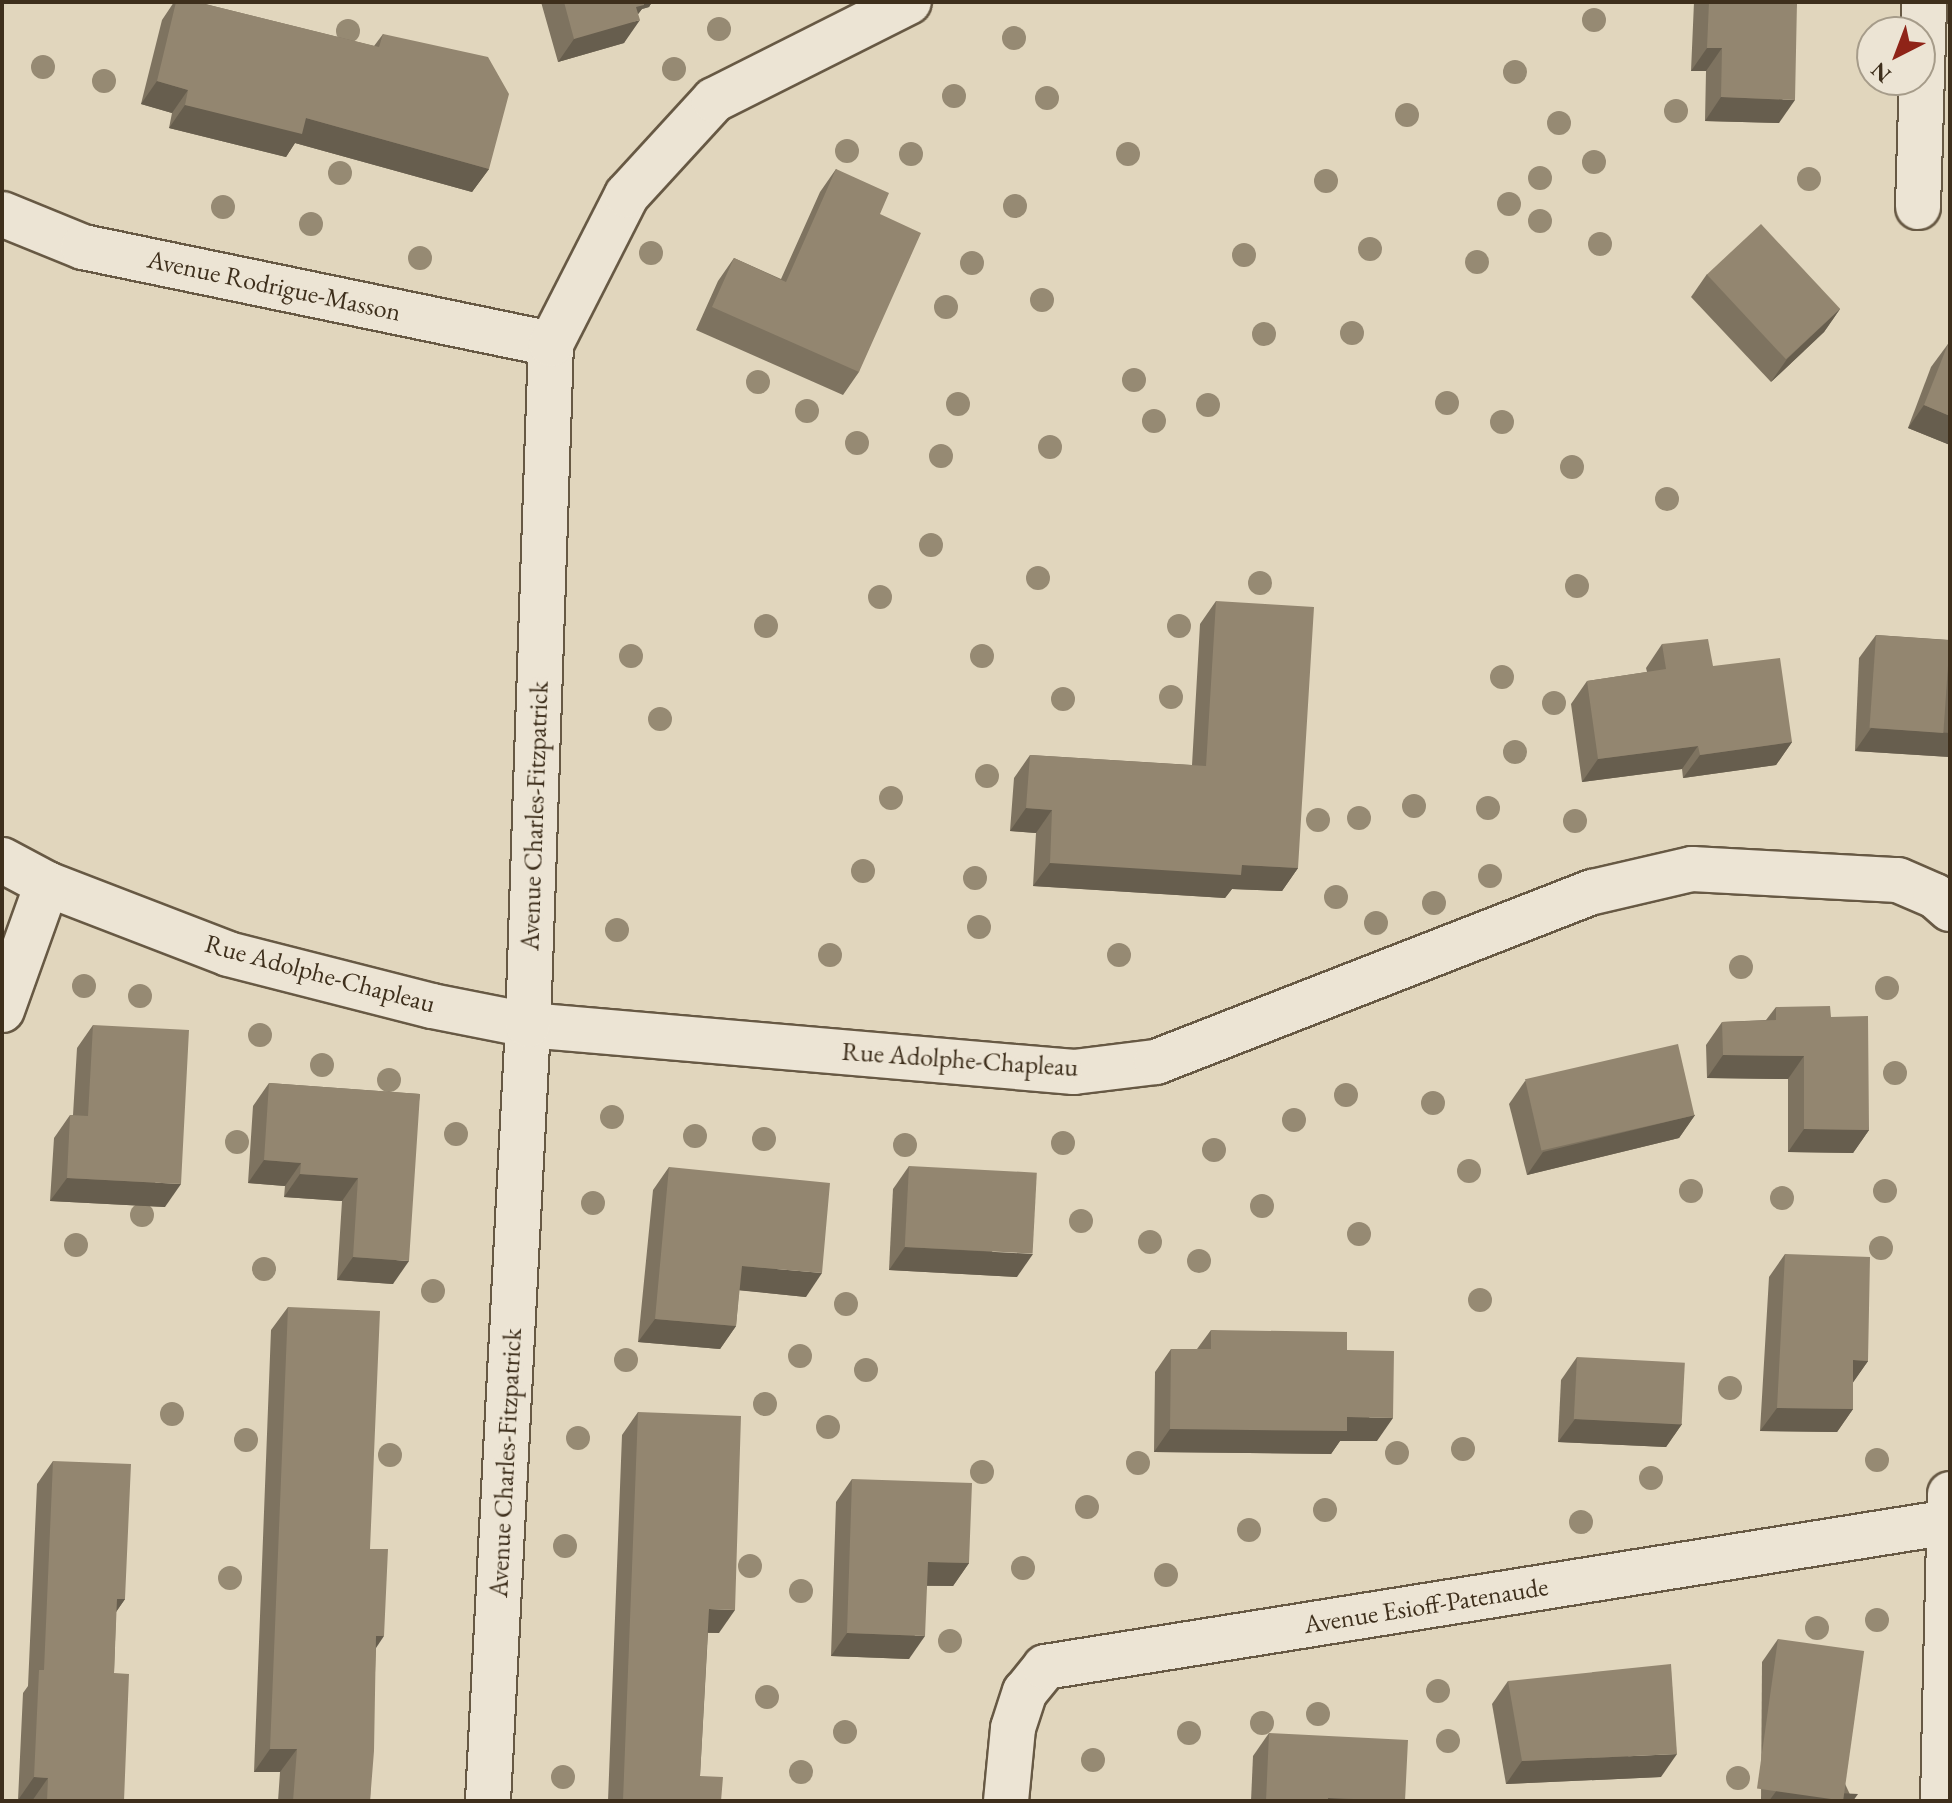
<!DOCTYPE html>
<style>
body{margin:0}
#map{position:relative;width:1952px;height:1803px;overflow:hidden;background:#e1d6bd;font-family:"EB Garamond",serif}
div>[style]{position:absolute}
[style*='--x']{left:calc(var(--x)*1px);top:calc(var(--y)*1px);width:calc(var(--w)*1px);rotate:calc(var(--a)*1deg)}
.roads{filter:drop-shadow(2px 0 #675944) drop-shadow(-2px 0 #675944) drop-shadow(0 2px #675944) drop-shadow(0 -2px #675944)}
.minor>*{height:44px;margin:-22px;padding:0 22px;transform-origin:22px;border-radius:22px;background:#ece4d4}
.trees>*{width:24px;height:24px;margin:-12px;border-radius:50%;background:#968a73}
.wall>*{inset:0;background:#7e7360}
.shaded-wall>*{inset:0;background:#675e4e}
.building>*{inset:0;background:#938670;transform-origin:0 0}
span{translate:-50% -50%;white-space:nowrap;text-align:center;line-height:1.15;-webkit-text-stroke:7px #ece4d4;paint-order:stroke}
.street-label{font-size:26px;color:#3e2f1c}
.frame{position:absolute;inset:0;border:4px solid #3e2f1c;pointer-events:none}
.north{position:absolute;left:1856px;top:16px;width:80px;height:80px;box-sizing:border-box;background:#ece4d4;border:2px solid #a69c8a;border-radius:50%;rotate:222deg;font-size:22px;font-weight:700;line-height:32px;text-align:center;color:#3e2f1c}
.north::after{content:'';display:block;margin:auto;width:28px;height:36px;background:#8f2418;clip-path:polygon(50% 0,100% 100%,50% 72%,0 100%)}
</style>
<div id="map">
<div class="roads">
<div class="minor">
<i style="--x:1918;--y:207;--w:205;--a:-88.3"></i>
<i style="--x:2;--y:214;--w:87;--a:22.2"></i>
<i style="--x:83;--y:247;--w:478;--a:11.7"></i>
<i style="--x:2;--y:860;--w:51;--a:28.1"></i>
<i style="--x:47;--y:884;--w:194;--a:21.1"></i>
<i style="--x:228;--y:954;--w:211;--a:14.3"></i>
<i style="--x:432;--y:1006;--w:98;--a:11.2"></i>
<i style="--x:528;--y:1025;--w:548;--a:4.92"></i>
<i style="--x:1074;--y:1072;--w:83;--a:-7"></i>
<i style="--x:1156;--y:1062;--w:469;--a:-21.3"></i>
<i style="--x:1593;--y:892;--w:102;--a:-13.1"></i>
<i style="--x:1692;--y:869;--w:206;--a:3.1"></i>
<i style="--x:1898;--y:880;--w:40;--a:23.4"></i>
<i style="--x:1935;--y:896;--w:20;--a:41"></i>
<i style="--x:2;--y:1010;--w:134;--a:-70.3"></i>
<i style="--x:488;--y:1801;--w:777;--a:-87.05"></i>
<i style="--x:528;--y:1025;--w:681;--a:-88.07"></i>
<i style="--x:551;--y:344;--w:167;--a:-63"></i>
<i style="--x:627;--y:195;--w:129;--a:-47.5"></i>
<i style="--x:714;--y:100;--w:218;--a:-26.7"></i>
<i style="--x:1006;--y:1801;--w:73;--a:-84.5"></i>
<i style="--x:1013;--y:1728;--w:38;--a:-72"></i>
<i style="--x:1025;--y:1692;--w:32;--a:-51"></i>
<i style="--x:1045;--y:1667;--w:916;--a:-9.11"></i>
<i style="--x:1943;--y:1801;--w:307;--a:-88.7"></i>
</div>
</div>
<div class="trees">
<i style="left:1594px;top:20px"></i>
<i style="left:719px;top:29px"></i>
<i style="left:348px;top:31px"></i>
<i style="left:1014px;top:38px"></i>
<i style="left:43px;top:67px"></i>
<i style="left:674px;top:69px"></i>
<i style="left:1515px;top:72px"></i>
<i style="left:104px;top:81px"></i>
<i style="left:954px;top:96px"></i>
<i style="left:1047px;top:98px"></i>
<i style="left:1676px;top:111px"></i>
<i style="left:1407px;top:115px"></i>
<i style="left:1559px;top:123px"></i>
<i style="left:847px;top:151px"></i>
<i style="left:911px;top:154px"></i>
<i style="left:1128px;top:154px"></i>
<i style="left:1594px;top:162px"></i>
<i style="left:340px;top:173px"></i>
<i style="left:1540px;top:178px"></i>
<i style="left:1809px;top:179px"></i>
<i style="left:1326px;top:181px"></i>
<i style="left:1509px;top:204px"></i>
<i style="left:1015px;top:206px"></i>
<i style="left:223px;top:207px"></i>
<i style="left:1540px;top:221px"></i>
<i style="left:311px;top:224px"></i>
<i style="left:1600px;top:244px"></i>
<i style="left:1370px;top:249px"></i>
<i style="left:651px;top:253px"></i>
<i style="left:1244px;top:255px"></i>
<i style="left:420px;top:258px"></i>
<i style="left:1477px;top:262px"></i>
<i style="left:972px;top:263px"></i>
<i style="left:1042px;top:300px"></i>
<i style="left:946px;top:307px"></i>
<i style="left:1352px;top:333px"></i>
<i style="left:1264px;top:334px"></i>
<i style="left:1134px;top:380px"></i>
<i style="left:758px;top:382px"></i>
<i style="left:1447px;top:403px"></i>
<i style="left:958px;top:404px"></i>
<i style="left:1208px;top:405px"></i>
<i style="left:807px;top:411px"></i>
<i style="left:1154px;top:421px"></i>
<i style="left:1502px;top:422px"></i>
<i style="left:857px;top:443px"></i>
<i style="left:1050px;top:447px"></i>
<i style="left:941px;top:456px"></i>
<i style="left:1572px;top:467px"></i>
<i style="left:1667px;top:499px"></i>
<i style="left:931px;top:545px"></i>
<i style="left:1038px;top:578px"></i>
<i style="left:1260px;top:583px"></i>
<i style="left:1577px;top:586px"></i>
<i style="left:880px;top:597px"></i>
<i style="left:766px;top:626px"></i>
<i style="left:1179px;top:626px"></i>
<i style="left:631px;top:656px"></i>
<i style="left:982px;top:656px"></i>
<i style="left:1502px;top:677px"></i>
<i style="left:1171px;top:697px"></i>
<i style="left:1063px;top:699px"></i>
<i style="left:1554px;top:703px"></i>
<i style="left:660px;top:719px"></i>
<i style="left:1515px;top:752px"></i>
<i style="left:987px;top:776px"></i>
<i style="left:891px;top:798px"></i>
<i style="left:1414px;top:806px"></i>
<i style="left:1488px;top:808px"></i>
<i style="left:1359px;top:818px"></i>
<i style="left:1318px;top:820px"></i>
<i style="left:1575px;top:821px"></i>
<i style="left:863px;top:871px"></i>
<i style="left:1490px;top:876px"></i>
<i style="left:975px;top:878px"></i>
<i style="left:1336px;top:897px"></i>
<i style="left:1434px;top:903px"></i>
<i style="left:1376px;top:923px"></i>
<i style="left:979px;top:927px"></i>
<i style="left:617px;top:930px"></i>
<i style="left:830px;top:955px"></i>
<i style="left:1119px;top:955px"></i>
<i style="left:1741px;top:967px"></i>
<i style="left:84px;top:986px"></i>
<i style="left:1887px;top:988px"></i>
<i style="left:140px;top:996px"></i>
<i style="left:260px;top:1035px"></i>
<i style="left:322px;top:1065px"></i>
<i style="left:1895px;top:1073px"></i>
<i style="left:389px;top:1080px"></i>
<i style="left:1346px;top:1095px"></i>
<i style="left:1433px;top:1103px"></i>
<i style="left:612px;top:1117px"></i>
<i style="left:1294px;top:1120px"></i>
<i style="left:456px;top:1134px"></i>
<i style="left:695px;top:1136px"></i>
<i style="left:764px;top:1139px"></i>
<i style="left:237px;top:1142px"></i>
<i style="left:1063px;top:1143px"></i>
<i style="left:905px;top:1145px"></i>
<i style="left:1214px;top:1150px"></i>
<i style="left:1469px;top:1171px"></i>
<i style="left:1691px;top:1191px"></i>
<i style="left:1885px;top:1191px"></i>
<i style="left:1782px;top:1198px"></i>
<i style="left:593px;top:1203px"></i>
<i style="left:1262px;top:1206px"></i>
<i style="left:142px;top:1215px"></i>
<i style="left:1081px;top:1221px"></i>
<i style="left:1359px;top:1234px"></i>
<i style="left:1150px;top:1242px"></i>
<i style="left:76px;top:1245px"></i>
<i style="left:1881px;top:1248px"></i>
<i style="left:1199px;top:1261px"></i>
<i style="left:264px;top:1269px"></i>
<i style="left:433px;top:1291px"></i>
<i style="left:1480px;top:1300px"></i>
<i style="left:846px;top:1304px"></i>
<i style="left:800px;top:1356px"></i>
<i style="left:626px;top:1360px"></i>
<i style="left:866px;top:1370px"></i>
<i style="left:1730px;top:1388px"></i>
<i style="left:765px;top:1404px"></i>
<i style="left:172px;top:1414px"></i>
<i style="left:828px;top:1427px"></i>
<i style="left:578px;top:1438px"></i>
<i style="left:246px;top:1440px"></i>
<i style="left:1463px;top:1449px"></i>
<i style="left:1397px;top:1453px"></i>
<i style="left:390px;top:1455px"></i>
<i style="left:1877px;top:1460px"></i>
<i style="left:1138px;top:1463px"></i>
<i style="left:982px;top:1472px"></i>
<i style="left:1651px;top:1478px"></i>
<i style="left:1087px;top:1507px"></i>
<i style="left:1325px;top:1510px"></i>
<i style="left:1581px;top:1522px"></i>
<i style="left:1249px;top:1530px"></i>
<i style="left:565px;top:1546px"></i>
<i style="left:750px;top:1566px"></i>
<i style="left:1023px;top:1568px"></i>
<i style="left:1166px;top:1575px"></i>
<i style="left:230px;top:1578px"></i>
<i style="left:801px;top:1591px"></i>
<i style="left:1877px;top:1620px"></i>
<i style="left:1817px;top:1628px"></i>
<i style="left:950px;top:1641px"></i>
<i style="left:1438px;top:1691px"></i>
<i style="left:767px;top:1697px"></i>
<i style="left:1318px;top:1714px"></i>
<i style="left:1262px;top:1723px"></i>
<i style="left:845px;top:1732px"></i>
<i style="left:1189px;top:1733px"></i>
<i style="left:1448px;top:1741px"></i>
<i style="left:1093px;top:1760px"></i>
<i style="left:801px;top:1772px"></i>
<i style="left:563px;top:1777px"></i>
<i style="left:1738px;top:1778px"></i>
</div>
<div class="wall">
<i style="clip-path:polygon(174px 2px,197px 2px,374px 46px,383px 34px,489px 169px,472px 192px,295px 143px,286px 157px,169px 128px,172px 113px,141px 104px,162px 20px)"></i>
<i style="clip-path:polygon(541px 2px,652px 2px,649px 7px,642px 9px,638px 14px,624px 43px,558px 62px)"></i>
<i style="clip-path:polygon(1694px 2px,1797px 2px,1779px 123px,1705px 121px,1706px 71px,1691px 71px)"></i>
<i style="clip-path:polygon(836px 169px,880px 214px,859px 372px,843px 395px,696px 330px,718px 281px,734px 258px,781px 279px,820px 192px)"></i>
<i style="clip-path:polygon(1707px 274px,1840px 309px,1824px 332px,1771px 382px,1691px 297px)"></i>
<i style="clip-path:polygon(1948px 344px,1950px 345px,1950px 445px,1908px 428px,1931px 367px)"></i>
<i style="clip-path:polygon(1216px 601px,1298px 868px,1282px 891px,1232px 889px,1225px 898px,1033px 886px,1036px 833px,1010px 831px,1014px 778px,1030px 755px,1192px 765px,1200px 624px)"></i>
<i style="clip-path:polygon(1876px 635px,1950px 640px,1950px 757px,1855px 751px,1859px 658px)"></i>
<i style="clip-path:polygon(1662px 644px,1713px 666px,1792px 742px,1776px 765px,1683px 778px,1682px 769px,1582px 782px,1571px 704px,1587px 681px,1647px 672px,1646px 668px)"></i>
<i style="clip-path:polygon(1776px 1007px,1831px 1017px,1869px 1130px,1853px 1153px,1788px 1152px,1788px 1079px,1707px 1078px,1706px 1045px,1722px 1022px,1766px 1020px)"></i>
<i style="clip-path:polygon(93px 1025px,165px 1207px,50px 1201px,54px 1138px,70px 1115px,73px 1115px,77px 1048px)"></i>
<i style="clip-path:polygon(1525px 1081px,1695px 1115px,1679px 1138px,1527px 1175px,1509px 1104px)"></i>
<i style="clip-path:polygon(269px 1083px,420px 1094px,393px 1284px,337px 1280px,342px 1201px,284px 1197px,285px 1186px,248px 1183px,253px 1106px)"></i>
<i style="clip-path:polygon(909px 1166px,1017px 1277px,889px 1270px,893px 1189px)"></i>
<i style="clip-path:polygon(669px 1167px,806px 1297px,739px 1290px,736px 1326px,720px 1349px,638px 1342px,653px 1190px)"></i>
<i style="clip-path:polygon(1785px 1254px,1868px 1361px,1853px 1382px,1853px 1409px,1837px 1432px,1760px 1431px,1769px 1277px)"></i>
<i style="clip-path:polygon(288px 1307px,370px 1549px,376px 1647px,370px 1801px,278px 1801px,280px 1772px,254px 1772px,271px 1330px)"></i>
<i style="clip-path:polygon(1211px 1330px,1347px 1350px,1377px 1441px,1340px 1441px,1331px 1454px,1154px 1452px,1155px 1372px,1171px 1349px,1197px 1349px)"></i>
<i style="clip-path:polygon(1577px 1357px,1682px 1424px,1666px 1447px,1558px 1442px,1561px 1380px)"></i>
<i style="clip-path:polygon(638px 1412px,719px 1633px,708px 1633px,700px 1776px,721px 1801px,608px 1801px,622px 1435px)"></i>
<i style="clip-path:polygon(53px 1461px,125px 1599px,116px 1612px,114px 1673px,124px 1801px,18px 1800px,23px 1693px,28px 1686px,37px 1484px)"></i>
<i style="clip-path:polygon(852px 1479px,969px 1563px,953px 1586px,927px 1586px,909px 1659px,831px 1656px,836px 1502px)"></i>
<i style="clip-path:polygon(1778px 1639px,1853px 1801px,1761px 1801px,1762px 1662px)"></i>
<i style="clip-path:polygon(1508px 1681px,1661px 1777px,1506px 1784px,1492px 1704px)"></i>
<i style="clip-path:polygon(1269px 1733px,1405px 1801px,1251px 1801px,1253px 1756px)"></i>
</div>
<div class="shaded-wall">
<i style="clip-path:polygon(632px 2px,652px 2px,649px 7px,642px 9px,632px 22px,640px 20px,624px 43px,558px 62px,574px 39px)"></i>
<i style="clip-path:polygon(1707px 48px,1722px 48px,1706px 71px,1691px 71px)"></i>
<i style="clip-path:polygon(157px 81px,188px 90px,172px 113px,141px 104px)"></i>
<i style="clip-path:polygon(1721px 97px,1795px 100px,1779px 123px,1705px 121px)"></i>
<i style="clip-path:polygon(185px 105px,306px 118px,489px 169px,472px 192px,295px 143px,286px 157px,169px 128px)"></i>
<i style="clip-path:polygon(1840px 309px,1824px 332px,1771px 382px,1787px 359px)"></i>
<i style="clip-path:polygon(1924px 405px,1950px 416px,1950px 445px,1908px 428px)"></i>
<i style="clip-path:polygon(1871px 728px,1950px 733px,1950px 757px,1855px 751px)"></i>
<i style="clip-path:polygon(1792px 742px,1776px 765px,1683px 778px,1700px 755px)"></i>
<i style="clip-path:polygon(1698px 746px,1682px 769px,1582px 782px,1598px 759px)"></i>
<i style="clip-path:polygon(1026px 808px,1052px 810px,1036px 833px,1010px 831px)"></i>
<i style="clip-path:polygon(1050px 863px,1242px 865px,1298px 868px,1282px 891px,1232px 889px,1225px 898px,1033px 886px)"></i>
<i style="clip-path:polygon(1723px 1055px,1804px 1056px,1788px 1079px,1707px 1078px)"></i>
<i style="clip-path:polygon(1695px 1115px,1679px 1138px,1527px 1175px,1543px 1152px)"></i>
<i style="clip-path:polygon(1804px 1129px,1869px 1130px,1853px 1153px,1788px 1152px)"></i>
<i style="clip-path:polygon(264px 1160px,301px 1163px,285px 1186px,248px 1183px)"></i>
<i style="clip-path:polygon(300px 1174px,358px 1178px,342px 1201px,284px 1197px)"></i>
<i style="clip-path:polygon(67px 1178px,181px 1184px,165px 1207px,50px 1201px)"></i>
<i style="clip-path:polygon(905px 1247px,1033px 1254px,1017px 1277px,889px 1270px)"></i>
<i style="clip-path:polygon(353px 1257px,409px 1261px,393px 1284px,337px 1280px)"></i>
<i style="clip-path:polygon(742px 1266px,822px 1273px,806px 1297px,726px 1289px)"></i>
<i style="clip-path:polygon(655px 1319px,736px 1326px,720px 1349px,638px 1342px)"></i>
<i style="clip-path:polygon(1853px 1360px,1868px 1361px,1852px 1384px)"></i>
<i style="clip-path:polygon(1777px 1408px,1853px 1409px,1837px 1432px,1760px 1431px)"></i>
<i style="clip-path:polygon(1347px 1417px,1393px 1418px,1377px 1441px,1340px 1441px,1331px 1454px,1154px 1452px,1170px 1429px)"></i>
<i style="clip-path:polygon(1575px 1419px,1682px 1424px,1666px 1447px,1558px 1442px)"></i>
<i style="clip-path:polygon(928px 1562px,969px 1563px,953px 1586px,911px 1585px)"></i>
<i style="clip-path:polygon(117px 1599px,125px 1599px,109px 1622px)"></i>
<i style="clip-path:polygon(709px 1609px,735px 1610px,719px 1633px,693px 1632px)"></i>
<i style="clip-path:polygon(847px 1633px,925px 1636px,909px 1659px,831px 1656px)"></i>
<i style="clip-path:polygon(376px 1636px,384px 1636px,368px 1660px)"></i>
<i style="clip-path:polygon(270px 1749px,297px 1749px,280px 1772px,254px 1772px)"></i>
<i style="clip-path:polygon(1677px 1754px,1661px 1777px,1506px 1784px,1522px 1761px)"></i>
<i style="clip-path:polygon(34px 1777px,48px 1778px,32px 1801px,18px 1800px)"></i>
<i style="clip-path:polygon(1777px 1790px,1858px 1794px,1853px 1801px,1769px 1801px)"></i>
<i style="clip-path:polygon(1328px 1798px,1384px 1801px,1326px 1801px)"></i>
</div>
<div class="building">
<i style="clip-path:polygon(176px 2px,197px 2px,379px 47px,383px 34px,488px 57px,509px 94px,489px 169px,306px 118px,302px 134px,185px 105px,188px 90px,157px 81px)"></i>
<i style="clip-path:polygon(564px 2px,644px 2px,644px 5px,636px 7px,640px 20px,574px 39px)"></i>
<i style="clip-path:polygon(1709px 2px,1797px 2px,1795px 100px,1721px 97px,1722px 48px,1707px 48px)"></i>
<i style="clip-path:polygon(836px 169px,889px 193px,880px 214px,921px 233px,859px 372px,712px 307px,734px 258px,786px 282px)"></i>
<i style="left:1761px;top:224px;width:116px;height:74px;rotate:47deg"></i>
<i style="clip-path:polygon(1948px 344px,1950px 345px,1950px 416px,1924px 405px)"></i>
<i style="clip-path:polygon(1216px 601px,1314px 607px,1298px 868px,1242px 865px,1241px 875px,1050px 863px,1052px 810px,1026px 808px,1030px 755px,1206px 766px)"></i>
<i style="left:1876px;top:635px;width:74px;height:93px;rotate:4deg"></i>
<i style="clip-path:polygon(1708px 639px,1713px 666px,1780px 658px,1792px 742px,1700px 755px,1698px 746px,1598px 759px,1587px 681px,1666px 669px,1662px 644px)"></i>
<i style="clip-path:polygon(1830px 1006px,1831px 1017px,1868px 1016px,1869px 1130px,1804px 1129px,1804px 1056px,1723px 1055px,1722px 1022px,1776px 1020px,1776px 1007px)"></i>
<i style="clip-path:polygon(93px 1025px,189px 1030px,181px 1184px,67px 1178px,70px 1115px,88px 1116px)"></i>
<i style="left:1678px;top:1044px;width:73px;height:157px;rotate:77deg"></i>
<i style="clip-path:polygon(269px 1083px,420px 1094px,409px 1261px,353px 1257px,358px 1178px,300px 1174px,301px 1163px,264px 1160px)"></i>
<i style="left:909px;top:1166px;width:128px;height:81px;rotate:3deg"></i>
<i style="clip-path:polygon(669px 1167px,830px 1183px,822px 1273px,742px 1266px,736px 1326px,655px 1319px)"></i>
<i style="clip-path:polygon(1785px 1254px,1870px 1257px,1868px 1361px,1853px 1360px,1853px 1409px,1777px 1408px)"></i>
<i style="clip-path:polygon(288px 1307px,380px 1311px,370px 1549px,388px 1549px,384px 1636px,376px 1636px,374px 1751px,370px 1801px,293px 1801px,297px 1749px,270px 1749px)"></i>
<i style="clip-path:polygon(1211px 1330px,1347px 1332px,1347px 1350px,1394px 1351px,1393px 1418px,1347px 1417px,1347px 1431px,1170px 1429px,1171px 1349px,1211px 1349px)"></i>
<i style="left:1577px;top:1357px;width:108px;height:62px;rotate:3deg"></i>
<i style="clip-path:polygon(638px 1412px,741px 1416px,735px 1610px,709px 1609px,700px 1776px,723px 1777px,721px 1801px,623px 1801px)"></i>
<i style="clip-path:polygon(53px 1461px,131px 1464px,125px 1599px,117px 1599px,114px 1673px,129px 1674px,124px 1801px,47px 1801px,48px 1778px,34px 1777px,39px 1670px,44px 1670px)"></i>
<i style="clip-path:polygon(852px 1479px,972px 1483px,969px 1563px,928px 1562px,925px 1636px,847px 1633px)"></i>
<i style="left:1778px;top:1639px;width:87px;height:151px;rotate:8deg"></i>
<i style="clip-path:polygon(1671px 1664px,1677px 1754px,1522px 1761px,1508px 1681px)"></i>
<i style="clip-path:polygon(1269px 1733px,1408px 1740px,1405px 1801px,1328px 1798px,1328px 1801px,1266px 1801px)"></i>
</div>
<div class="street-label">
<span style="left:274px;top:286px;rotate:12deg">Avenue Rodrigue-Masson</span>
<span style="left:535px;top:816px;rotate:-88deg">Avenue Charles-Fitzpatrick</span>
<span style="left:320px;top:974px;rotate:15deg">Rue Adolphe-Chapleau</span>
<span style="left:960px;top:1060px;rotate:4deg">Rue Adolphe-Chapleau</span>
<span style="left:506px;top:1463px;rotate:-87deg">Avenue Charles-Fitzpatrick</span>
<span style="left:1426px;top:1606px;rotate:-9deg">Avenue Esioff-Patenaude</span>
</div>
<div class="frame"></div>
<div class="north">N</div>
</div>
